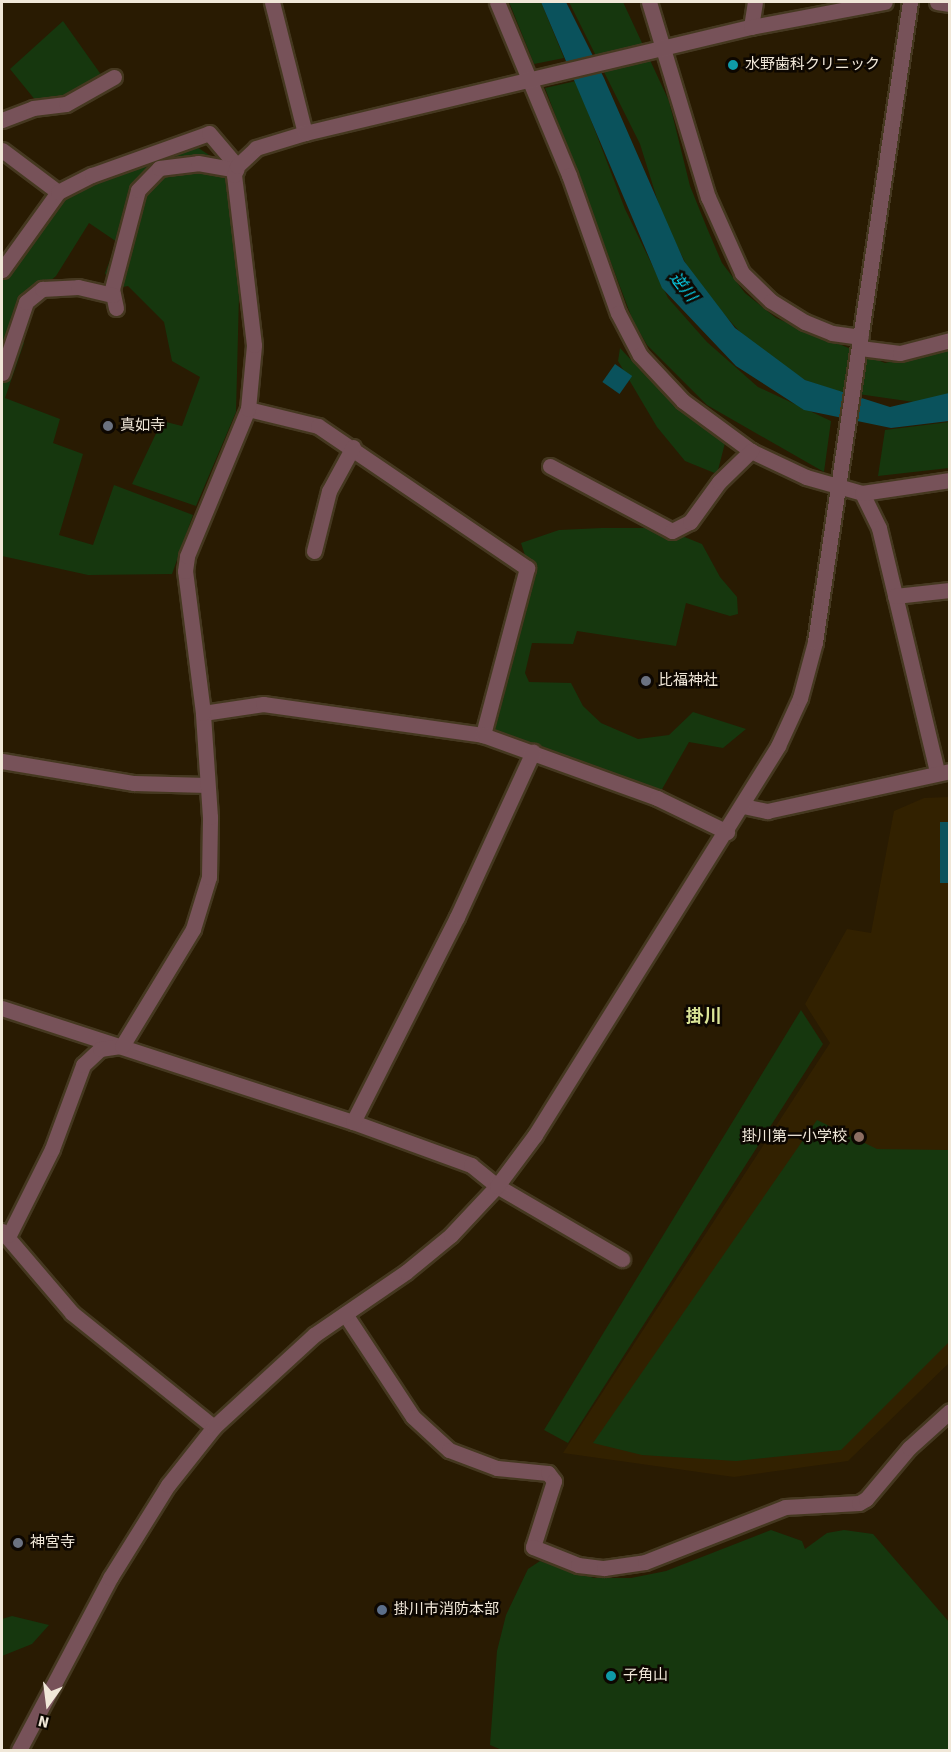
<!DOCTYPE html>
<meta charset="utf-8">
<style>
body{margin:0}
#map{position:relative;width:951px;height:1752px;overflow:hidden;background:#291b02;font-family:"Source Sans 3","Noto Sans JP",sans-serif}
div>[style]{position:absolute}
[style*='--x']{left:calc(var(--x)*1px);top:calc(var(--y)*1px);width:calc(var(--w)*1px);rotate:calc(var(--a)*1deg)}
.built>*{inset:0;background:#322100}
.green>*{inset:0;background:#16370e}
.water>*{inset:0;background:#0a525c;transform-origin:0 0}
.roads{filter:drop-shadow(2px 0 #453820) drop-shadow(-2px 0 #453820) drop-shadow(0 2px #453820) drop-shadow(0 -2px #453820)}
.minor>*{height:15px;margin:-7.5px;padding:0 7.5px;transform-origin:7.5px;border-radius:7.5px;background:#775259}
.tertiary>*{height:15px;margin:-7.5px;padding:0 7.5px;transform-origin:7.5px;border-radius:7.5px;background:#775259}
.dots>*{width:16px;height:16px;translate:-50% -50%;box-sizing:border-box;border:3px solid #0d0701;border-radius:50%}
span{translate:-50% -50%;white-space:nowrap;text-align:center;line-height:1.15;-webkit-text-stroke:5px #0d0701;paint-order:stroke}
.poi-label{font-size:15px;color:#f0e7d8}
.left{translate:0 -50%;text-align:left}
.right{translate:-100% -50%;text-align:right}
.water-label{font-size:16px;color:#08daf5;font-style:italic}
.quarter-label{font-size:18px;color:#dbe597;font-weight:700}
.frame{position:absolute;inset:0;border:3px solid #f0e7d8;pointer-events:none}
.north{position:absolute;left:18px;top:1674px;width:60px;height:60px;-webkit-text-stroke:4px #0d0701;paint-order:stroke;rotate:194deg;font-size:16px;font-weight:700;line-height:24px;text-align:center;color:#f0e7d8}
.north::after{content:'';display:block;margin:auto;width:21px;height:27px;background:#f0e7d8;clip-path:polygon(50% 0,100% 100%,50% 72%,0 100%)}
</style>
<div id="map">
<div class="built">
<i style="clip-path:polygon(949px 797px,949px 1363px,848px 1461px,734px 1477px,563px 1453px,830px 1043px,805px 1004px,847px 929px,871px 933px,894px 811px,924px 798px)"></i>
</div>
<div class="green">
<i style="clip-path:polygon(509px 2px,541px 2px,564px 58px,534px 64px)"></i>
<i style="clip-path:polygon(569px 2px,623px 2px,669px 101px,690px 186px,707px 228px,722px 263px,745px 293px,776px 318px,885px 363px,949px 348px,949px 395px,914px 402px,837px 391px,805px 380px,749px 342px,695px 282px,663px 218px,640px 144px)"></i>
<i style="clip-path:polygon(63px 21px,102px 76px,65px 97px,36px 101px,10px 69px)"></i>
<i style="clip-path:polygon(576px 81px,625px 209px,668px 298px,707px 342px,758px 387px,831px 421px,824px 472px,707px 405px,647px 345px,633px 321px,545px 88px)"></i>
<i style="clip-path:polygon(179px 147px,197px 147px,218px 161px,228px 184px,239px 295px,236px 412px,196px 506px,132px 484px,162px 421px,182px 426px,200px 377px,172px 361px,164px 322px,128px 286px,112px 289px,105px 273px,117px 242px,89px 223px,56px 276px,26px 302px,17px 336px,24px 343px,5px 398px,60px 419px,53px 443px,83px 454px,59px 535px,93px 545px,114px 485px,193px 515px,172px 574px,88px 575px,2px 556px,2px 269px,60px 198px)"></i>
<i style="clip-path:polygon(620px 348px,647px 377px,725px 443px,717px 474px,685px 461px,657px 427px,618px 361px)"></i>
<i style="clip-path:polygon(949px 422px,949px 468px,878px 476px,885px 430px)"></i>
<i style="clip-path:polygon(602px 528px,662px 528px,702px 544px,720px 577px,737px 597px,738px 614px,730px 616px,686px 603px,676px 646px,577px 631px,573px 644px,532px 643px,525px 673px,529px 682px,571px 683px,583px 706px,601px 723px,638px 739px,669px 735px,693px 712px,746px 729px,723px 748px,689px 742px,657px 798px,484px 735px,529px 568px,521px 543px,559px 530px)"></i>
<i style="clip-path:polygon(801px 1010px,823px 1044px,568px 1443px,544px 1430px)"></i>
<i style="clip-path:polygon(817px 1120px,877px 1149px,949px 1150px,949px 1342px,841px 1450px,736px 1461px,642px 1455px,593px 1443px)"></i>
<i style="clip-path:polygon(771px 1530px,802px 1541px,805px 1549px,827px 1533px,844px 1530px,873px 1534px,949px 1622px,949px 1750px,502px 1750px,490px 1745px,497px 1651px,506px 1615px,528px 1569px,540px 1561px,594px 1578px,631px 1578px,666px 1571px)"></i>
<i style="clip-path:polygon(12px 1616px,49px 1625px,32px 1644px,2px 1656px,2px 1619px)"></i>
</div>
<div class="water">
<i style="clip-path:polygon(541px 2px,566px 2px,604px 78px,684px 261px,735px 328px,805px 380px,890px 407px,949px 393px,949px 421px,891px 428px,804px 410px,736px 366px,662px 288px)"></i>
<i style="left:615px;top:364px;width:21px;height:22px;rotate:35deg"></i>
<i style="left:940px;top:822px;width:9px;height:61px"></i>
</div>
<div class="roads">
<div class="minor">
<i style="--x:272;--y:2;--w:135;--a:75.9"></i>
<i style="--x:497;--y:2;--w:187;--a:67.4"></i>
<i style="--x:569;--y:175;--w:146;--a:70.5"></i>
<i style="--x:618;--y:313;--w:47;--a:62.4"></i>
<i style="--x:640;--y:355;--w:63;--a:46.9"></i>
<i style="--x:683;--y:401;--w:84;--a:36.3"></i>
<i style="--x:751;--y:451;--w:61;--a:25.3"></i>
<i style="--x:806;--y:477;--w:58;--a:15.9"></i>
<i style="--x:862;--y:493;--w:39;--a:64"></i>
<i style="--x:879;--y:528;--w:250;--a:76.6"></i>
<i style="--x:649;--y:2;--w:204;--a:73.2"></i>
<i style="--x:708;--y:197;--w:83;--a:65.9"></i>
<i style="--x:742;--y:273;--w:40;--a:44"></i>
<i style="--x:771;--y:301;--w:40;--a:32"></i>
<i style="--x:805;--y:322;--w:29;--a:22"></i>
<i style="--x:832;--y:333;--w:29;--a:8"></i>
<i style="--x:751;--y:27;--w:25;--a:-81"></i>
<i style="--x:2;--y:120;--w:33;--a:-21"></i>
<i style="--x:33;--y:108;--w:33;--a:-7"></i>
<i style="--x:66;--y:104;--w:55;--a:-29.4"></i>
<i style="--x:2;--y:150;--w:70;--a:36.9"></i>
<i style="--x:2;--y:270;--w:96;--a:-54.3"></i>
<i style="--x:58;--y:192;--w:38;--a:-27"></i>
<i style="--x:92;--y:175;--w:124;--a:-19.7"></i>
<i style="--x:209;--y:133;--w:43;--a:49.7"></i>
<i style="--x:116;--y:308;--w:19;--a:-102"></i>
<i style="--x:112;--y:289;--w:102;--a:-75.3"></i>
<i style="--x:138;--y:190;--w:30;--a:-46"></i>
<i style="--x:159;--y:168;--w:39;--a:-7"></i>
<i style="--x:198;--y:163;--w:39;--a:10"></i>
<i style="--x:860;--y:348;--w:40;--a:7.1"></i>
<i style="--x:900;--y:353;--w:52;--a:-14.6"></i>
<i style="--x:2;--y:373;--w:75;--a:-71.3"></i>
<i style="--x:26;--y:302;--w:21;--a:-39"></i>
<i style="--x:42;--y:289;--w:36;--a:-3"></i>
<i style="--x:78;--y:287;--w:36;--a:13"></i>
<i style="--x:248;--y:409;--w:72;--a:13.7"></i>
<i style="--x:318;--y:426;--w:253;--a:34.2"></i>
<i style="--x:527;--y:568;--w:173;--a:104.8"></i>
<i style="--x:550;--y:466;--w:138;--a:28"></i>
<i style="--x:672;--y:531;--w:20;--a:-27"></i>
<i style="--x:690;--y:522;--w:49;--a:-54.1"></i>
<i style="--x:719;--y:482;--w:45;--a:-44.1"></i>
<i style="--x:862;--y:493;--w:89;--a:-8.4"></i>
<i style="--x:314;--y:551;--w:62;--a:-76"></i>
<i style="--x:329;--y:491;--w:50;--a:-61.4"></i>
<i style="--x:895;--y:596;--w:55;--a:-6.2"></i>
<i style="--x:203;--y:713;--w:61;--a:-8.5"></i>
<i style="--x:263;--y:704;--w:222;--a:8"></i>
<i style="--x:483;--y:735;--w:185;--a:19.9"></i>
<i style="--x:657;--y:798;--w:78;--a:25.9"></i>
<i style="--x:2;--y:761;--w:134;--a:9.5"></i>
<i style="--x:134;--y:783;--w:73;--a:1.6"></i>
<i style="--x:743;--y:806;--w:25;--a:12"></i>
<i style="--x:767;--y:811;--w:187;--a:-12.3"></i>
<i style="--x:2;--y:1008;--w:369;--a:18"></i>
<i style="--x:353;--y:1122;--w:126;--a:20"></i>
<i style="--x:471;--y:1165;--w:33;--a:39"></i>
<i style="--x:497;--y:1186;--w:145;--a:30.3"></i>
<i style="--x:353;--y:1122;--w:230;--a:-63.1"></i>
<i style="--x:457;--y:917;--w:182;--a:-65.3"></i>
<i style="--x:2;--y:1231;--w:108;--a:49.5"></i>
<i style="--x:72;--y:1313;--w:182;--a:38.8"></i>
<i style="--x:9;--y:1235;--w:96;--a:-63.4"></i>
<i style="--x:52;--y:1149;--w:90;--a:-69.7"></i>
<i style="--x:83;--y:1065;--w:23;--a:-43"></i>
<i style="--x:100;--y:1049;--w:22;--a:-8"></i>
<i style="--x:122;--y:1046;--w:137;--a:-58.7"></i>
<i style="--x:193;--y:929;--w:54;--a:-72.9"></i>
<i style="--x:209;--y:877;--w:60;--a:-89"></i>
<i style="--x:210;--y:817;--w:104;--a:-93.9"></i>
<i style="--x:203;--y:713;--w:143;--a:-97.2"></i>
<i style="--x:185;--y:571;--w:15;--a:-82"></i>
<i style="--x:187;--y:556;--w:159;--a:-67.5"></i>
<i style="--x:248;--y:409;--w:64;--a:-84.6"></i>
<i style="--x:254;--y:345;--w:171;--a:-96.7"></i>
<i style="--x:234;--y:175;--w:9;--a:-72"></i>
<i style="--x:237;--y:166;--w:26;--a:-43"></i>
<i style="--x:256;--y:148;--w:51;--a:-17"></i>
<i style="--x:305;--y:133;--w:458;--a:-13.4"></i>
<i style="--x:751;--y:27;--w:136;--a:-10.6"></i>
<i style="--x:345;--y:1314;--w:123;--a:56.6"></i>
<i style="--x:413;--y:1417;--w:49;--a:42.5"></i>
<i style="--x:449;--y:1450;--w:51;--a:20.6"></i>
<i style="--x:497;--y:1468;--w:51;--a:5.6"></i>
<i style="--x:548;--y:1473;--w:10;--a:53"></i>
<i style="--x:554;--y:1481;--w:69;--a:107.7"></i>
<i style="--x:533;--y:1547;--w:48;--a:21.8"></i>
<i style="--x:578;--y:1565;--w:26;--a:7"></i>
<i style="--x:604;--y:1568;--w:41;--a:-8.3"></i>
<i style="--x:645;--y:1562;--w:150;--a:-21.4"></i>
<i style="--x:785;--y:1507;--w:74;--a:-3.1"></i>
<i style="--x:859;--y:1503;--w:8;--a:-30"></i>
<i style="--x:866;--y:1499;--w:67;--a:-49.9"></i>
<i style="--x:909;--y:1448;--w:55;--a:-42.1"></i>
</div>
<div class="tertiary">
<i style="--x:937;--y:2;--w:13;--a:9"></i>
<i style="--x:19;--y:1750;--w:195;--a:-62.1"></i>
<i style="--x:110;--y:1578;--w:110;--a:-58.1"></i>
<i style="--x:168;--y:1485;--w:74;--a:-51.6"></i>
<i style="--x:214;--y:1427;--w:136;--a:-42.6"></i>
<i style="--x:314;--y:1335;--w:112;--a:-34.4"></i>
<i style="--x:406;--y:1272;--w:58;--a:-39.4"></i>
<i style="--x:451;--y:1235;--w:67;--a:-46.8"></i>
<i style="--x:497;--y:1186;--w:64;--a:-53.3"></i>
<i style="--x:535;--y:1135;--w:459;--a:-58"></i>
<i style="--x:778;--y:746;--w:53;--a:-65.4"></i>
<i style="--x:800;--y:698;--w:58;--a:-75"></i>
<i style="--x:815;--y:642;--w:647;--a:-81.56"></i>
</div>
</div>
<div class="dots">
<i style="left:733px;top:65px;background:#0f9aa8"></i>
<i style="left:108px;top:426px;background:#6b7280"></i>
<i style="left:646px;top:681px;background:#6b7280"></i>
<i style="left:859px;top:1137px;background:#8d6e63"></i>
<i style="left:18px;top:1543px;background:#6b7280"></i>
<i style="left:382px;top:1610px;background:#5c6f8a"></i>
<i style="left:611px;top:1676px;background:#0f9aa8"></i>
</div>
<div class="poi-label">
<span class="left" style="left:745px;top:65px">水野歯科クリニック</span>
<span class="left" style="left:120px;top:426px">真如寺</span>
<span class="left" style="left:658px;top:681px">比福神社</span>
<span class="right" style="left:847px;top:1137px">掛川第一小学校</span>
<span class="left" style="left:30px;top:1543px">神宮寺</span>
<span class="left" style="left:394px;top:1610px">掛川市消防本部</span>
<span class="left" style="left:623px;top:1676px">子角山</span>
</div>
<div class="water-label">
<span style="left:683px;top:287px;rotate:52deg">逆川</span>
</div>
<div class="quarter-label">
<span style="left:704px;top:1017px">掛川</span>
</div>
<div class="frame"></div>
<div class="north">N</div>
</div>
